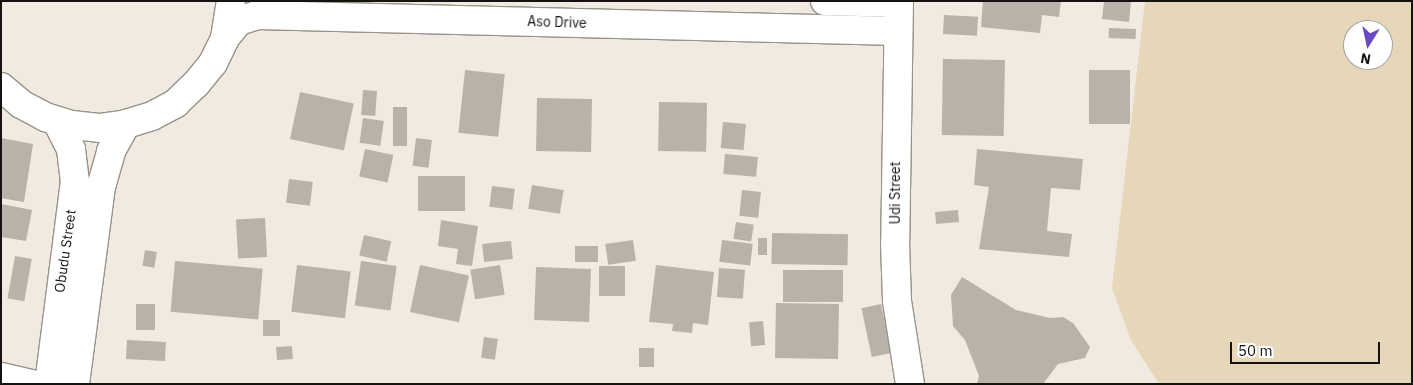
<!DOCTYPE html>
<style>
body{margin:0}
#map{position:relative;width:1413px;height:385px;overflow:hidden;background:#f0eae0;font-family:"IBM Plex Sans",sans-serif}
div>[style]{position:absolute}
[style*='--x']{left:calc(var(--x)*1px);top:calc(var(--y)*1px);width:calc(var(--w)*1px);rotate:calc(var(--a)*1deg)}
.green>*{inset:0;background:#e6d6ba}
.building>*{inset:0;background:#b8b2a9;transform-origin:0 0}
.roads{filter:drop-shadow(1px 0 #98938a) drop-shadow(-1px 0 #98938a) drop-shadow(0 1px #98938a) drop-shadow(0 -1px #98938a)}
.minor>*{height:28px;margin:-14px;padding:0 14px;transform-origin:14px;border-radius:14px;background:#fff}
span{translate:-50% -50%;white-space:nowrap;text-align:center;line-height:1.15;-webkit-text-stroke:4px #fff;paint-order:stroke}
.street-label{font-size:14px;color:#151310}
.frame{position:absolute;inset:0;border:2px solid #151310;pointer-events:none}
.north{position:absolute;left:1343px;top:20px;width:50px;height:50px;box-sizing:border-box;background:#fff;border:1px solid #a1a19f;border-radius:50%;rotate:190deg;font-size:14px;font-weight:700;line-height:20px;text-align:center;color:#151310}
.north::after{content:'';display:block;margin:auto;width:18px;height:22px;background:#6a49c2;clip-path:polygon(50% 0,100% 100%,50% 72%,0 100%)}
.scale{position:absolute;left:1230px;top:342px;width:150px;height:22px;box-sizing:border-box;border:2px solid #151310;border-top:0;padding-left:6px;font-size:15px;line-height:18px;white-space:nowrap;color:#151310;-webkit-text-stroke:4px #fff;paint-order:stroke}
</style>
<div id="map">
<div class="green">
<i style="clip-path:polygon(evenodd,1145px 1px,1412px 1px,1412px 384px,1159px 384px,1131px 340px,1112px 288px,1145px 1px,1353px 30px,1383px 30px,1383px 60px,1353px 60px,1353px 30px)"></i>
</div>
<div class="building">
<i style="clip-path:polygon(983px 1px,1061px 1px,1059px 17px,1042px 15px,1040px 33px,981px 27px)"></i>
<i style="clip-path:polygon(1104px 1px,1131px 1px,1129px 22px,1102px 19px)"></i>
<i style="left:944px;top:15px;width:34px;height:19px;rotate:3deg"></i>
<i style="left:1109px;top:28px;width:27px;height:10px;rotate:2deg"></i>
<i style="left:943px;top:59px;width:62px;height:76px;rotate:1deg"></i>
<i style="left:465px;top:70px;width:40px;height:63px;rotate:6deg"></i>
<i style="left:1089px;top:70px;width:41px;height:54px"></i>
<i style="left:363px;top:90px;width:14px;height:25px;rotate:4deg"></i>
<i style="left:300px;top:92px;width:55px;height:48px;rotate:12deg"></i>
<i style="left:537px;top:98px;width:55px;height:53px;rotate:1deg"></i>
<i style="left:659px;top:102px;width:48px;height:49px;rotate:1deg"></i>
<i style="left:393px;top:107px;width:14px;height:39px"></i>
<i style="left:363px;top:118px;width:21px;height:25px;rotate:8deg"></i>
<i style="left:723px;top:122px;width:23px;height:26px;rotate:5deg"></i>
<i style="clip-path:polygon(1px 138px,33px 144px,24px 202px,1px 198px)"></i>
<i style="left:416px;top:138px;width:16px;height:28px;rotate:7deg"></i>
<i style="left:365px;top:149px;width:29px;height:28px;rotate:12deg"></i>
<i style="clip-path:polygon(977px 149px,1083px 159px,1080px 190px,1051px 188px,1047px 231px,1072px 234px,1069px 257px,979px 249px,989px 187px,974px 185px)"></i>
<i style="left:725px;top:154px;width:33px;height:20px;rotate:5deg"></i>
<i style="left:418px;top:176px;width:47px;height:35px"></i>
<i style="left:289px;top:179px;width:24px;height:24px;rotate:7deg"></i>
<i style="left:532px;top:185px;width:32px;height:24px;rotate:9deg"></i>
<i style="left:492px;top:186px;width:23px;height:21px;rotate:7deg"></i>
<i style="left:742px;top:190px;width:19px;height:26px;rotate:6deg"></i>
<i style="clip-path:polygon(1px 204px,32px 210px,26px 241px,1px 237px)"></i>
<i style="left:958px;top:210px;width:12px;height:23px;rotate:85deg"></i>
<i style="left:265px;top:218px;width:39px;height:29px;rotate:87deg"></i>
<i style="clip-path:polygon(441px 220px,478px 226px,472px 266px,456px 264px,458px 249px,438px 246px)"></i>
<i style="left:736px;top:222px;width:18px;height:17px;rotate:9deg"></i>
<i style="left:772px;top:233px;width:76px;height:31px;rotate:1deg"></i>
<i style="left:364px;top:235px;width:28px;height:21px;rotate:13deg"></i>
<i style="left:758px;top:238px;width:9px;height:17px"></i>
<i style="left:633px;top:240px;width:21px;height:28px;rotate:82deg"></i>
<i style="left:722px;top:240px;width:31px;height:22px;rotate:7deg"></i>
<i style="left:511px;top:241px;width:18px;height:29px;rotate:84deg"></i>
<i style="left:575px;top:246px;width:23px;height:16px"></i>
<i style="left:145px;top:250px;width:12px;height:16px;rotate:9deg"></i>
<i style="left:15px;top:256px;width:17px;height:43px;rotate:10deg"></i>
<i style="left:175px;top:261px;width:88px;height:51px;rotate:5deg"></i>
<i style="left:361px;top:261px;width:36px;height:45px;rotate:8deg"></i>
<i style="left:297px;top:265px;width:54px;height:47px;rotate:7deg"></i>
<i style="left:420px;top:265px;width:50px;height:48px;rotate:12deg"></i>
<i style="left:500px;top:265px;width:30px;height:30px;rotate:81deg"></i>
<i style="clip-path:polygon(656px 265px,714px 272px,708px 325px,693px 323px,692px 333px,672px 331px,673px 324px,649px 322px)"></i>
<i style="left:599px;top:266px;width:26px;height:30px"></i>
<i style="left:536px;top:267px;width:55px;height:53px;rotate:2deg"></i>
<i style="left:719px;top:268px;width:26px;height:29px;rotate:4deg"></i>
<i style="left:783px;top:270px;width:60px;height:32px"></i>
<i style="clip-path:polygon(962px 277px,1016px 310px,1050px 318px,1063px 317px,1073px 323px,1090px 347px,1085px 358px,1058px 364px,1043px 384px,977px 384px,979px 376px,965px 340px,953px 326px,951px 295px)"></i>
<i style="left:776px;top:303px;width:63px;height:55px;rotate:1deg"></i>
<i style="left:136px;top:304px;width:19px;height:26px"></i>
<i style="left:881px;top:304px;width:50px;height:20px;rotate:78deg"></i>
<i style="left:263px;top:320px;width:17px;height:16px"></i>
<i style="left:763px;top:321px;width:24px;height:14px;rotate:85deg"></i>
<i style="left:484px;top:337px;width:14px;height:21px;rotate:8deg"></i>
<i style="left:127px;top:340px;width:39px;height:19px;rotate:3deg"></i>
<i style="left:292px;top:346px;width:13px;height:16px;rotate:86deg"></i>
<i style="left:639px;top:348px;width:15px;height:19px"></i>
</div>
<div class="roads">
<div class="minor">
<i style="--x:825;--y:1;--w:74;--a:1.5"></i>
<i style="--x:899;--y:1;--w:242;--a:90.9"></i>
<i style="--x:895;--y:243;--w:58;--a:88"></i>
<i style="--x:897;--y:301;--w:84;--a:81.1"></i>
<i style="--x:225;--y:38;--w:22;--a:-51"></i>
<i style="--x:239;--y:21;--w:19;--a:-18"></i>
<i style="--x:257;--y:15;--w:641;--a:1.43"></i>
<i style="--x:1;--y:87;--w:26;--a:40"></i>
<i style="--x:21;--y:104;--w:27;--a:28"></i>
<i style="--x:45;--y:117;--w:28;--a:17"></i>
<i style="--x:72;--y:125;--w:27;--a:6"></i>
<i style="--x:99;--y:128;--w:27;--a:-8"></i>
<i style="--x:126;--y:124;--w:27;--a:-17"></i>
<i style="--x:152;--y:116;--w:27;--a:-28"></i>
<i style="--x:176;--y:103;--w:28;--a:-44"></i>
<i style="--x:196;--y:84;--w:27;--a:-51"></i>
<i style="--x:213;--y:63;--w:28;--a:-64"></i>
<i style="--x:225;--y:38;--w:37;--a:-81"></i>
<i style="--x:1;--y:377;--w:32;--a:13"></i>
<i style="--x:49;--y:384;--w:204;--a:-82.7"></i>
<i style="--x:75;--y:182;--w:33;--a:-97"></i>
<i style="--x:71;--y:149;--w:30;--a:-117"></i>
<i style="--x:75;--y:384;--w:199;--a:-82.5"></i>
<i style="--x:101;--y:187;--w:37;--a:-74"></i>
<i style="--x:111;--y:151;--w:31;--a:-61"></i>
</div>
</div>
<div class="street-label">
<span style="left:557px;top:22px;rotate:2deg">Aso Drive</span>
<span style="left:895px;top:193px;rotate:-90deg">Udi Street</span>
<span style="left:65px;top:251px;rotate:-82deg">Obudu Street</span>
</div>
<div class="frame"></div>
<div class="north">N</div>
<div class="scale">50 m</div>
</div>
